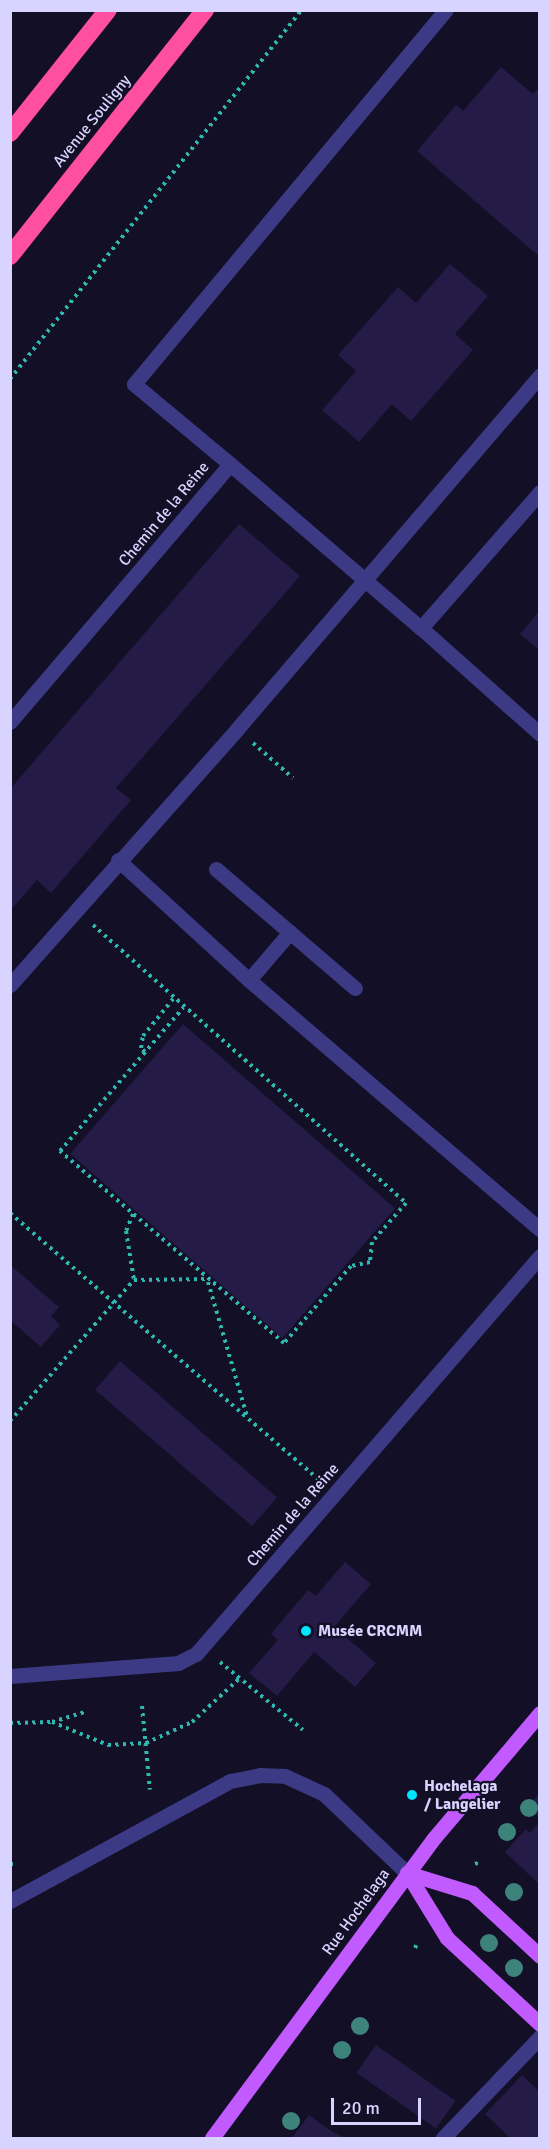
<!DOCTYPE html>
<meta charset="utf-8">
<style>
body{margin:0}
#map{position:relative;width:550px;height:2149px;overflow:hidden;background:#130f26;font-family:Signika,sans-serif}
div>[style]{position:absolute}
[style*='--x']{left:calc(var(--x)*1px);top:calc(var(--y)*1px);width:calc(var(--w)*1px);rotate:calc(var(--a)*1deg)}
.building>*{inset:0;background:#241b47;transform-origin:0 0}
.path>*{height:4px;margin-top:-2px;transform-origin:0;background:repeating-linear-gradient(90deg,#2fb8b0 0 3px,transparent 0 7.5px)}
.minor>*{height:15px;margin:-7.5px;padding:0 7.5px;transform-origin:7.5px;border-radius:7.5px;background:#3d3a85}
.major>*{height:15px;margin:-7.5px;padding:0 7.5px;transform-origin:7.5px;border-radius:7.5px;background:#c25bff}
.highway>*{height:18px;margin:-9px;padding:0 9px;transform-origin:9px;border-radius:9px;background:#ff4fa3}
.trees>*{width:18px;height:18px;margin:-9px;border-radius:50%;background:#3d827b}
.dots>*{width:16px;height:16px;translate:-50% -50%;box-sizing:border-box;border:3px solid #130f26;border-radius:50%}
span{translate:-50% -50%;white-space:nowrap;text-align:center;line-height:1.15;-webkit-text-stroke:4.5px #130f26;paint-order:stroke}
.street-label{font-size:16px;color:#d9d4ff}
.poi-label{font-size:16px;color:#d9d4ff;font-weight:700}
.left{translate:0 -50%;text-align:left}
.frame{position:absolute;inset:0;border:12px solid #d9d4ff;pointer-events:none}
.scale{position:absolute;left:331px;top:2098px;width:90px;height:27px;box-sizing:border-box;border:3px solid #d9d4ff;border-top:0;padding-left:8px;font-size:18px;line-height:21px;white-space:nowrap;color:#d9d4ff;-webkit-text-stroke:4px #130f26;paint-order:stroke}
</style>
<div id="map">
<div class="building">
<i style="clip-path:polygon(501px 67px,533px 94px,540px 87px,540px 257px,417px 151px,456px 105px,463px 111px)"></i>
<i style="clip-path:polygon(450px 264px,488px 296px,455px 334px,473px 350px,411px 421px,392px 404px,359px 442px,322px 410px,356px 371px,338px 355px,398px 287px,416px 303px)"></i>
<i style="clip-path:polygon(239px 524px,300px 576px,116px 788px,131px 800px,51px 893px,37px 880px,10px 911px,10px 789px)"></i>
<i style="clip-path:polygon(540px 610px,540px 651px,520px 634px)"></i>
<i style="left:183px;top:1024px;width:281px;height:172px;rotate:41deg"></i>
<i style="clip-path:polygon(10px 1265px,59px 1307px,51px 1316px,60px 1325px,41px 1347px,10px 1320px)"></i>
<i style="left:120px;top:1361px;width:208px;height:38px;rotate:41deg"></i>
<i style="clip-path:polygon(345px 1562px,371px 1584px,334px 1627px,376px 1663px,355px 1687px,314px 1652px,277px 1696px,249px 1673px,278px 1640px,271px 1634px,308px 1590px,316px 1596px)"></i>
<i style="clip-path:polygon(540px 1793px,540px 1818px,527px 1807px)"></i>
<i style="clip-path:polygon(540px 1822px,540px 1885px,505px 1852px,526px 1829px,529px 1833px)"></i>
<i style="left:376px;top:2045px;width:97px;height:34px;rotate:35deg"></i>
<i style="clip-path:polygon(522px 2075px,540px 2092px,540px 2138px,510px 2138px,485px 2114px)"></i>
<i style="clip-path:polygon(309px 2115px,331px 2131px,345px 2138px,292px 2138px)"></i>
</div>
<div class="path">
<i style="--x:10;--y:379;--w:470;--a:-51.7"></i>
<i style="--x:253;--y:743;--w:53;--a:41.2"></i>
<i style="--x:93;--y:925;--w:419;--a:41.6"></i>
<i style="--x:406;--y:1203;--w:52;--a:131.1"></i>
<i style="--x:372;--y:1242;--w:20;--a:96"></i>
<i style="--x:370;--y:1262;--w:19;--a:168"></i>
<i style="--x:351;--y:1266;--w:102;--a:131"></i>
<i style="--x:284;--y:1343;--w:295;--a:-139.4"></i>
<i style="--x:60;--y:1151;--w:189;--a:-49.3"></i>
<i style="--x:145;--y:1052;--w:6;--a:-135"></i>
<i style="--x:141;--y:1048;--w:12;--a:-81"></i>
<i style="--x:143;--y:1036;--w:48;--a:-51"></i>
<i style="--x:10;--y:1213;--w:407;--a:40.8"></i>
<i style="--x:133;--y:1214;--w:18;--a:112"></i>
<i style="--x:126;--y:1231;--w:50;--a:80.7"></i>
<i style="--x:208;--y:1282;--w:140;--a:73.8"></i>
<i style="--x:10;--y:1421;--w:188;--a:-48.7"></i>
<i style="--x:134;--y:1280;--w:76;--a:-0.8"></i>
<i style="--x:220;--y:1662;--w:107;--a:39.3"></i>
<i style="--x:142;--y:1706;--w:84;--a:84.6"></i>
<i style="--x:52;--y:1722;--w:34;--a:-17"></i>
<i style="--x:10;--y:1723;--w:42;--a:-1.4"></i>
<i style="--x:52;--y:1722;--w:61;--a:22.3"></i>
<i style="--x:108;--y:1745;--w:38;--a:-3"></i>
<i style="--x:146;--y:1743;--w:51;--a:-24.5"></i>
<i style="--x:192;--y:1722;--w:65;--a:-42.5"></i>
<i style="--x:10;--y:1864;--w:4;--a:0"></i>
<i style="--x:475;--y:1864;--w:5;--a:-22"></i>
<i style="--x:415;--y:1948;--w:4;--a:-63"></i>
</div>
<div class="minor">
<i style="--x:230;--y:464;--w:125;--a:-140.2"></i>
<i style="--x:134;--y:384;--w:487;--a:-50.2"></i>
<i style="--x:421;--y:628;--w:159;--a:41.7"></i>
<i style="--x:10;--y:722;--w:339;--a:-49.5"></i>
<i style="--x:230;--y:464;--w:252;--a:40.7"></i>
<i style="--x:421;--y:628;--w:181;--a:-48.8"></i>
<i style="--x:118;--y:860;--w:178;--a:42.5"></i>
<i style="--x:249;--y:980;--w:383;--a:40.6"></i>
<i style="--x:216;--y:869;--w:183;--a:40.6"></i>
<i style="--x:249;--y:980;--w:63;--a:-49.5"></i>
<i style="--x:10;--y:985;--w:342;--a:-48.4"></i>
<i style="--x:237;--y:729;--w:466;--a:-49.4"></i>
<i style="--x:10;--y:1676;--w:169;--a:-4.4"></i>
<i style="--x:178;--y:1663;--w:20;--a:-27"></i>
<i style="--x:196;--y:1654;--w:526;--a:-49.16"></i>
<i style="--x:10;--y:1901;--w:251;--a:-28.6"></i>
<i style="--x:230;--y:1781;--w:31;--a:-11"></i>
<i style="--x:260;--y:1775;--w:25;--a:2"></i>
<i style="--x:285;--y:1776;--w:43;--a:24.8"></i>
<i style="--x:324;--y:1794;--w:115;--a:43.6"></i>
<i style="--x:443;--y:2138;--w:140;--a:-46.2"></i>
</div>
<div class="major">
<i style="--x:407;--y:1873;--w:76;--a:58.4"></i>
<i style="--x:447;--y:1938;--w:127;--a:42.8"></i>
<i style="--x:407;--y:1873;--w:68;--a:17.1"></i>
<i style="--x:472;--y:1893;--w:93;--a:42.8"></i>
<i style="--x:212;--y:2138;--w:373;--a:-53.5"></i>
<i style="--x:434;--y:1838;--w:164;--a:-49.7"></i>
</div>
<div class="highway">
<i style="--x:10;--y:133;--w:157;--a:-51.5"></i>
<i style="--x:10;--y:256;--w:314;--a:-51.6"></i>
</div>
<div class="trees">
<i style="left:529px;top:1808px"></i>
<i style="left:507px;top:1832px"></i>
<i style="left:514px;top:1892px"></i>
<i style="left:489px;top:1943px"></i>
<i style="left:514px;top:1968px"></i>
<i style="left:360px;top:2026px"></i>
<i style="left:342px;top:2050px"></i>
<i style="left:291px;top:2121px"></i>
</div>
<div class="dots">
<i style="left:306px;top:1631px;background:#00e5ff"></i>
<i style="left:412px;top:1795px;background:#00e5ff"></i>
</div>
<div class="street-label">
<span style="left:92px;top:121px;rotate:-51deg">Avenue Souligny</span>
<span style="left:164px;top:514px;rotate:-50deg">Chemin de la Reine</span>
<span style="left:293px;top:1515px;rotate:-49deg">Chemin de la Reine</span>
<span style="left:356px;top:1912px;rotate:-54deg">Rue Hochelaga</span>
</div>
<div class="poi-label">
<span class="left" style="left:318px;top:1631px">Musée CRCMM</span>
<span class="left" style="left:424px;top:1795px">Hochelaga<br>/ Langelier</span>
</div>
<div class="frame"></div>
<div class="scale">20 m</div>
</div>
